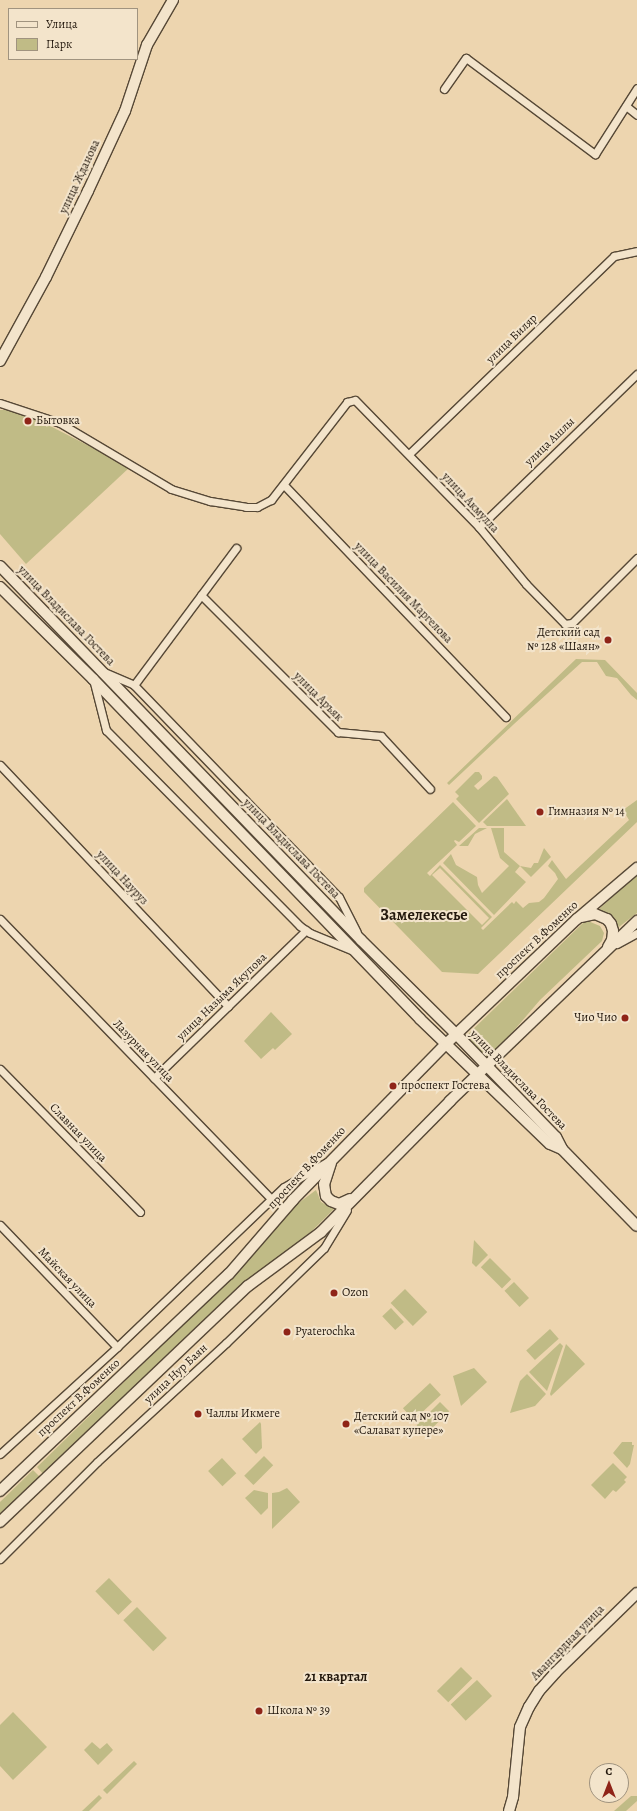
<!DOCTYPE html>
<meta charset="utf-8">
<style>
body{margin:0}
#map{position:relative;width:637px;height:1811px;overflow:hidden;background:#edd5af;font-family:Alegreya,serif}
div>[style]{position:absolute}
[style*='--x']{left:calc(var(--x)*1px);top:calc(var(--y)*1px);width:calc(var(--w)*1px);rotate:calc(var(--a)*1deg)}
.green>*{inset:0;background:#c0bb86;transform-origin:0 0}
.roads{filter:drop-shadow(1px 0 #564836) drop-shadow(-1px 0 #564836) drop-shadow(0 1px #564836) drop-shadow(0 -1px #564836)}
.street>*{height:7px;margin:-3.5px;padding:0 3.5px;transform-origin:3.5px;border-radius:3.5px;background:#f3e4cb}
.secondary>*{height:10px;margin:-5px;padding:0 5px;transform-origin:5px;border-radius:5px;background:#f3e4cb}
.dots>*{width:11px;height:11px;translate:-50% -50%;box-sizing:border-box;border:2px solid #f3e4cb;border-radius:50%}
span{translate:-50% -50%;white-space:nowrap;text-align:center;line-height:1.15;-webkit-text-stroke:4px #f3e4cb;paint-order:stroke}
.street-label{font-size:12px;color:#24190e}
.poi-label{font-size:12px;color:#24190e}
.left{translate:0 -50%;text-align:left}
.right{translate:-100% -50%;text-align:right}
.quarter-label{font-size:14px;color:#24190e;font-weight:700}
.district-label{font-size:16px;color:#24190e;font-weight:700}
.legend{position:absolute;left:8px;top:8px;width:130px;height:52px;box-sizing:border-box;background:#f3e4cb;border:1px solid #a0937f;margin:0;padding:5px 7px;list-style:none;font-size:12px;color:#24190e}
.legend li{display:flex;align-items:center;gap:8px;height:20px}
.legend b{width:20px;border:1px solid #a0937f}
.north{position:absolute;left:589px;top:1763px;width:40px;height:40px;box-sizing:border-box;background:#f3e4cb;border:1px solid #a0937f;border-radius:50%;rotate:0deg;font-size:11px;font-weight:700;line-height:16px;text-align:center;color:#24190e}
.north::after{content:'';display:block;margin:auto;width:14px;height:18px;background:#8f2418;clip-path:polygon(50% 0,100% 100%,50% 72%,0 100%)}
</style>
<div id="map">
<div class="green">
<i style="clip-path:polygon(0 410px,19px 410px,130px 467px,26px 564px,0 534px)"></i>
<i style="clip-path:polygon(576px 659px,605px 660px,637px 693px,637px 700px,631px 695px,617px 678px,606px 676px,597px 662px,582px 662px,514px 724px,449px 785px,447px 783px)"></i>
<i style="clip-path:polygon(475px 772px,479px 772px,482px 776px,482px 779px,474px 786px,478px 790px,494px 776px,497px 777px,509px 794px,479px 823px,456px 799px,459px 796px,455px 792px)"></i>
<i style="clip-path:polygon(507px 799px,526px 826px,487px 826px,483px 822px)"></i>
<i style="clip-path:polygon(evenodd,637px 800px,637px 822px,478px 974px,442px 972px,364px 892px,364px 888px,453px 802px,476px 826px,459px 842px,455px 840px,454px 841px,457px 845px,427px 873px,430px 876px,440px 865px,492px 917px,481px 928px,483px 930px,512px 902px,514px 904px,516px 901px,523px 908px,529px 903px,539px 902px,544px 898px,558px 879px,555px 873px,548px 866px,552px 860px,566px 879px,629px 820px,623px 810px,637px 800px,440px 868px,489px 918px,482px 925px,432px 875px,440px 868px)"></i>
<i style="clip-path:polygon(479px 828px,487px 828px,475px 834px,468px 846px,459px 846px)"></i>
<i style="clip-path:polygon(491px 828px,504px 828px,504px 852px,520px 866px,531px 868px,534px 863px,538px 863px,544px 848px,551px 857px,531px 877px,520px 866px,515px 872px,526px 882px,494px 915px,443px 863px,451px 854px,456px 865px,477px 877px,478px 885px,482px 893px,509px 866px,500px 858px)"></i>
<i style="clip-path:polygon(637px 874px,637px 913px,615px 930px,597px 911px)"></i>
<i style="clip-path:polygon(588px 921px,600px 926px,604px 933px,602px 941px,540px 1000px,510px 1035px,485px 1061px,463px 1039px,584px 922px)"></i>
<i style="clip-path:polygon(271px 1012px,292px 1034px,275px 1050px,273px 1048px,261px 1059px,244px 1041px)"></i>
<i style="clip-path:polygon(316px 1190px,321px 1202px,334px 1209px,311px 1232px,246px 1282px,44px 1475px,37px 1467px,237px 1272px,292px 1208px)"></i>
<i style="clip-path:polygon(474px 1240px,488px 1255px,476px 1267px,472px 1263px)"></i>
<i style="left:490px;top:1258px;width:30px;height:13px;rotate:45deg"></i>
<i style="left:514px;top:1282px;width:22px;height:13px;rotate:47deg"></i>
<i style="left:405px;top:1289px;width:32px;height:20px;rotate:46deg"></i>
<i style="left:391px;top:1308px;width:19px;height:12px;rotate:47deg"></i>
<i style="left:550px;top:1329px;width:13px;height:32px;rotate:48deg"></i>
<i style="clip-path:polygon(560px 1343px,563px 1346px,547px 1391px,529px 1372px)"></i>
<i style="clip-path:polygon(566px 1344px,585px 1364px,551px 1396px,550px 1394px)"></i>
<i style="clip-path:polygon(474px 1368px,487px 1382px,461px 1406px,453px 1376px)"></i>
<i style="clip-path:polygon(527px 1374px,546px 1394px,535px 1406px,510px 1413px,520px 1381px)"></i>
<i style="left:430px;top:1383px;width:16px;height:37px;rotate:47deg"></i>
<i style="left:440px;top:1402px;width:13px;height:33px;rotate:45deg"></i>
<i style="clip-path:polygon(260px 1422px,261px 1424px,262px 1448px,256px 1454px,242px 1439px)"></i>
<i style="clip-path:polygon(622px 1442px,632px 1442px,632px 1445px,634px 1445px,630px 1464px,627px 1468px,613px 1453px)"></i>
<i style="left:264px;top:1456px;width:13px;height:28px;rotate:45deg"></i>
<i style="left:222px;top:1458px;width:21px;height:19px;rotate:47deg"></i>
<i style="clip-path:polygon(613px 1463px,627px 1477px,624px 1480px,626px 1482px,616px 1492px,613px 1490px,605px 1499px,591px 1485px)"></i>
<i style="clip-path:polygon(33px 1470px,41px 1478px,0 1517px,0 1502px)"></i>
<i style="clip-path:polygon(287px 1488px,300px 1502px,272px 1529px,272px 1493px,279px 1492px)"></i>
<i style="clip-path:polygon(254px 1490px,268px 1493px,268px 1508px,261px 1515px,245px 1498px)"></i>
<i style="left:109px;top:1578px;width:33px;height:19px;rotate:46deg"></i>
<i style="left:137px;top:1607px;width:43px;height:19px;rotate:46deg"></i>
<i style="left:461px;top:1667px;width:16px;height:34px;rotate:45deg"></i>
<i style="left:477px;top:1680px;width:22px;height:36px;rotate:47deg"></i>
<i style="clip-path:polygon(13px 1712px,47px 1747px,13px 1780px,0 1766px,0 1725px)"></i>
<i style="clip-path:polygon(92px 1742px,100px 1749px,107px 1743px,113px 1750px,98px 1765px,84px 1750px)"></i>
<i style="clip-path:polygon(134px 1761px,137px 1764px,107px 1794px,103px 1790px)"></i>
<i style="clip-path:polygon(99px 1795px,102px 1798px,89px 1811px,82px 1811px)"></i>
<i style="clip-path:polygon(631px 1796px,637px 1796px,637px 1801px,626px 1811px,614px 1811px)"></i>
</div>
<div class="roads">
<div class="street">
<i style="--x:444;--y:89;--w:38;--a:-55"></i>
<i style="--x:466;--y:58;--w:161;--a:36.7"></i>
<i style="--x:595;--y:154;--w:78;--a:-57.5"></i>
<i style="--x:626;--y:106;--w:14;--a:39"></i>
<i style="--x:0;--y:403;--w:63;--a:18.4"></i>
<i style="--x:60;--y:423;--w:129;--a:30.7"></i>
<i style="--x:171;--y:489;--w:41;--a:17.1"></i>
<i style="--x:210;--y:501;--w:36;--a:9"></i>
<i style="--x:246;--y:507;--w:11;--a:0"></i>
<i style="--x:257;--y:507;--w:16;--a:-27"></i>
<i style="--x:271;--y:500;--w:124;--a:-52.2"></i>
<i style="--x:347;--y:402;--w:8;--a:-14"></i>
<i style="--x:355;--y:400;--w:177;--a:45.7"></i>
<i style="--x:479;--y:527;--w:74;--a:50.5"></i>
<i style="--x:526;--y:584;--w:56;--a:45.7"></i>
<i style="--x:565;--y:624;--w:7;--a:-8"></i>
<i style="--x:572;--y:623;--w:92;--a:-45"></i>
<i style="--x:409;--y:454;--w:285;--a:-44"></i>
<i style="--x:614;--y:256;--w:24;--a:-12"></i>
<i style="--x:284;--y:485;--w:321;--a:46.3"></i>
<i style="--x:479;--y:527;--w:220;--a:-44.1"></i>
<i style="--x:201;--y:595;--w:194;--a:45"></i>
<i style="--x:338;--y:732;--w:43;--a:5.3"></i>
<i style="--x:381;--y:736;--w:72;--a:47.2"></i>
<i style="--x:104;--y:672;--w:33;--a:23"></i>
<i style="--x:134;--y:685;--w:295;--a:46"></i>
<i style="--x:339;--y:897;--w:39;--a:63"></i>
<i style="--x:93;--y:679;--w:53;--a:75.7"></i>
<i style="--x:106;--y:730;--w:276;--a:45.3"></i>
<i style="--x:300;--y:926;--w:12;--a:35"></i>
<i style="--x:310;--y:933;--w:44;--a:22.5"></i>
<i style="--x:134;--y:685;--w:171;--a:-53.3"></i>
<i style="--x:0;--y:765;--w:332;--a:46.6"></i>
<i style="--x:0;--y:919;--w:390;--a:45.9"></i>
<i style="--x:617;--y:944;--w:23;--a:-29"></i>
<i style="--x:0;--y:1069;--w:200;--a:45.6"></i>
<i style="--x:154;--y:1078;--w:212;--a:-44.2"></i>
<i style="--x:0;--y:1225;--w:169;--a:46.2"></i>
<i style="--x:0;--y:1454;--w:159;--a:-42.4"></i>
<i style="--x:117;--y:1347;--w:231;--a:-43.8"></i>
<i style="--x:284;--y:1187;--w:50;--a:-30.2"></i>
<i style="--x:0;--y:1559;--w:137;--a:-45"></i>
<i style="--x:97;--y:1462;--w:176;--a:-42.7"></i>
<i style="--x:226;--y:1343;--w:136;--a:-44.1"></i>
<i style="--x:324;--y:1248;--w:44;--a:-58.8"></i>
</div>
<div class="secondary">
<i style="--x:0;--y:361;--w:96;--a:-61.3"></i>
<i style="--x:46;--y:277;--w:96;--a:-64"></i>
<i style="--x:88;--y:191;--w:88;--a:-65.2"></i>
<i style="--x:125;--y:111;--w:70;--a:-71.6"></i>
<i style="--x:147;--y:45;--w:52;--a:-60"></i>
<i style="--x:0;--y:566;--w:520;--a:46.01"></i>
<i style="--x:361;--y:940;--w:135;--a:44.7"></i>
<i style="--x:457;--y:1035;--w:142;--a:45.9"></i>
<i style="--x:556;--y:1137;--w:13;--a:63"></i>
<i style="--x:562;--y:1149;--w:107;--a:45.8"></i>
<i style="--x:0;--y:587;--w:131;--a:44.7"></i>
<i style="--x:93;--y:679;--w:472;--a:46.1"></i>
<i style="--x:420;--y:1019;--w:180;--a:43.9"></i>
<i style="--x:550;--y:1144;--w:13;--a:23"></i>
<i style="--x:582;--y:917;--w:13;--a:-13"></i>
<i style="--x:595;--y:914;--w:13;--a:23"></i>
<i style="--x:607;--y:919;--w:6;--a:51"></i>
<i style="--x:611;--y:924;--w:7;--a:74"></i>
<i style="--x:613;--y:931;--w:9;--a:96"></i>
<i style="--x:612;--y:940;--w:8;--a:120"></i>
<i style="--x:331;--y:1163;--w:22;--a:108"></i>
<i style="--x:324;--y:1184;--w:12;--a:81"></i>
<i style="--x:326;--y:1196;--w:7;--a:45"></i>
<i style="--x:331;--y:1201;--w:9;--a:21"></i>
<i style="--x:339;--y:1204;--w:12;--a:-24"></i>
<i style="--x:0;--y:1491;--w:315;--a:-43.5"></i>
<i style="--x:229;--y:1274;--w:98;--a:-49.1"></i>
<i style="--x:293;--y:1200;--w:219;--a:-45.6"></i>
<i style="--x:446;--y:1044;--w:181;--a:-43.7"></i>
<i style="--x:577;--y:919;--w:79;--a:-40.4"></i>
<i style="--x:0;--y:1522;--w:342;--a:-43.6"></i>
<i style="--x:248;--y:1286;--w:91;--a:-36.5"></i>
<i style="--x:321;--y:1232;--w:184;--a:-45.4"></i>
<i style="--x:450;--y:1101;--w:260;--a:-43.9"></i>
<i style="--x:509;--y:1811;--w:15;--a:-74"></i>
<i style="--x:513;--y:1797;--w:70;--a:-84.3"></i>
<i style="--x:520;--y:1727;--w:22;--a:-66"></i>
<i style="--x:529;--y:1707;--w:19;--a:-58"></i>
<i style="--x:539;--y:1691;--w:25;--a:-48"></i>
<i style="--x:556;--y:1672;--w:113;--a:-44.3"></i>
</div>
</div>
<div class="dots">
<i style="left:28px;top:421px;background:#8f2418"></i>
<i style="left:608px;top:640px;background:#8f2418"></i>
<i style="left:540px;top:812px;background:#8f2418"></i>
<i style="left:625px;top:1018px;background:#8f2418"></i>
<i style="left:393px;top:1086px;background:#8f2418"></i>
<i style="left:334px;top:1293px;background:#8f2418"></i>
<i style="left:287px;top:1332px;background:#8f2418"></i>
<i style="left:198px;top:1414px;background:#8f2418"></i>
<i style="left:346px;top:1424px;background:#8f2418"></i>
<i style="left:259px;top:1711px;background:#8f2418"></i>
</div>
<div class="street-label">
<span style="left:80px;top:177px;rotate:-65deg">улица Жданова</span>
<span style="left:512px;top:339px;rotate:-44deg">улица Биляр</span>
<span style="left:550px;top:442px;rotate:-44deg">улица Ашлы</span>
<span style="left:470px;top:503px;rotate:47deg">улица Акмулла</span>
<span style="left:403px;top:593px;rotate:46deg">улица Василия Маргелова</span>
<span style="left:66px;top:616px;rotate:46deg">улица Владислава Гостева</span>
<span style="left:318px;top:697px;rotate:45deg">улица Аръяк</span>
<span style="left:291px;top:849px;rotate:46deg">улица Владислава Гостева</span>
<span style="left:122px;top:878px;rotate:47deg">улица Науруз</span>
<span style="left:537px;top:940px;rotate:-43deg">проспект В.Фоменко</span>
<span style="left:222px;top:997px;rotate:-44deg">улица Назыма Якупова</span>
<span style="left:143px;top:1051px;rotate:46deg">Лазурная улица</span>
<span style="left:518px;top:1080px;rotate:46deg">улица Владислава Гостева</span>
<span style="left:78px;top:1133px;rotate:46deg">Славная улица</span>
<span style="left:307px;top:1168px;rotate:-47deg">проспект В.Фоменко</span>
<span style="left:67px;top:1278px;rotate:46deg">Майская улица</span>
<span style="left:176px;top:1374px;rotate:-43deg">улица Нур Баян</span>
<span style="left:79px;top:1398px;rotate:-43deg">проспект В.Фоменко</span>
<span style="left:568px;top:1643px;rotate:-46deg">Авангардная улица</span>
</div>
<div class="poi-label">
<span class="left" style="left:36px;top:421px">Бытовка</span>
<span class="right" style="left:600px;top:640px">Детский сад<br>№ 128 «Шаян»</span>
<span class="left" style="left:548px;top:812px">Гимназия № 14</span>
<span class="right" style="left:617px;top:1018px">Чио Чио</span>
<span class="left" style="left:401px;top:1086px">проспект Гостева</span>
<span class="left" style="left:342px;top:1293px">Ozon</span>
<span class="left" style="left:295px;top:1332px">Pyaterochka</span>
<span class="left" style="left:206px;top:1414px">Чаллы Икмеге</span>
<span class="left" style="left:354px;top:1424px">Детский сад № 107<br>«Салават купере»</span>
<span class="left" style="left:267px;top:1711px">Школа № 39</span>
</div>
<div class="quarter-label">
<span style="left:336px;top:1677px">21 квартал</span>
</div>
<div class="district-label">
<span style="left:424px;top:915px">Замелекесье</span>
</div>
<ul class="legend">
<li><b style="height:5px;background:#f3e4cb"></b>Улица</li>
<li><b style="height:11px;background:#c0bb86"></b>Парк</li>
</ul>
<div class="north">С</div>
</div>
